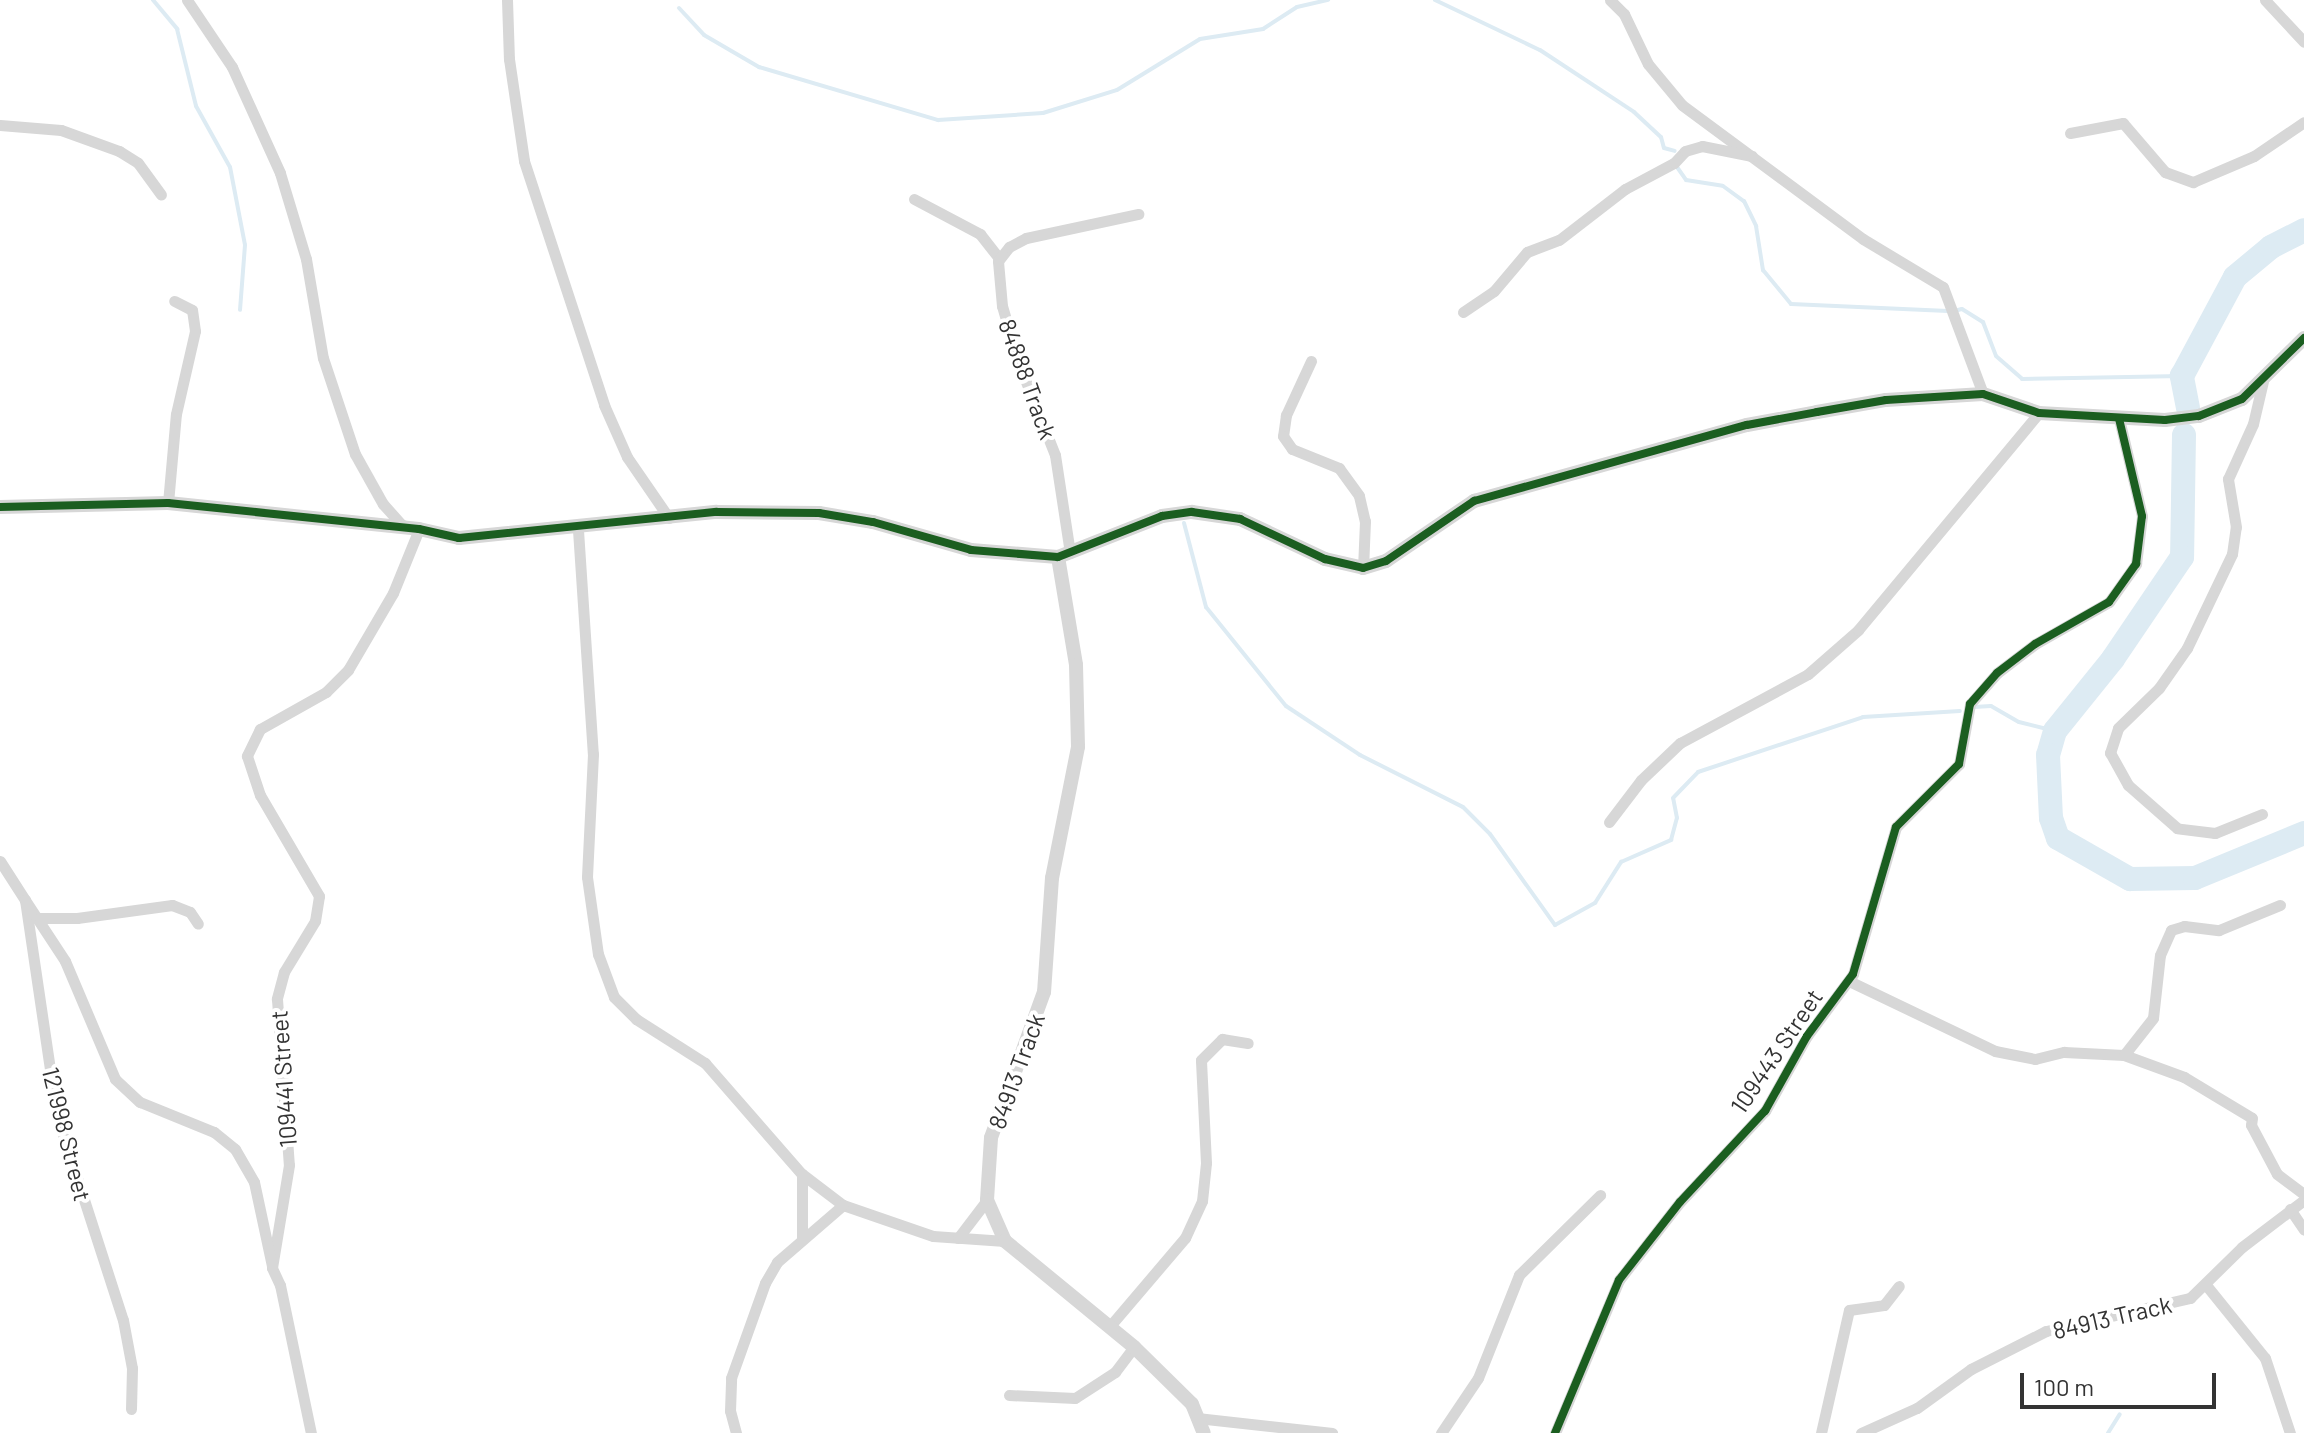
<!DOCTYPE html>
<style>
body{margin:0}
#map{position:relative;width:2304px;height:1433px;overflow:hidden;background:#fff;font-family:Barlow,sans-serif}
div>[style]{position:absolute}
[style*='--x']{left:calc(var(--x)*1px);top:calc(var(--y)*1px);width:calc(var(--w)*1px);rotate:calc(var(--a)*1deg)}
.stream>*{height:4px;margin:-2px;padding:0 2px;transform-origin:2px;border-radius:2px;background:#ddebf3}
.river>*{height:24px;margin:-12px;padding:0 12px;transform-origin:12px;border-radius:12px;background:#ddebf3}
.minor>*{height:11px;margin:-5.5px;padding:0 5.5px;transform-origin:5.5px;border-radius:5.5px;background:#d7d7d7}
.tertiary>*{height:14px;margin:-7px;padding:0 7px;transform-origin:7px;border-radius:7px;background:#d7d7d7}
.cycleway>*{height:8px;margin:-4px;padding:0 4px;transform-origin:4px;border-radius:4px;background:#1b5e20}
span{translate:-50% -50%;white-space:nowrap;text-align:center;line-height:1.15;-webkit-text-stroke:8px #fff;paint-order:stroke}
.street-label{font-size:24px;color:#333}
.scale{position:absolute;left:2020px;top:1373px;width:196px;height:36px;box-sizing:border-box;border:4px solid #333;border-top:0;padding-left:10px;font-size:24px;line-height:28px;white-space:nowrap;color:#333;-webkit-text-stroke:6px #fff;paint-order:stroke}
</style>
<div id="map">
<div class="stream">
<i style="--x:153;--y:0;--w:38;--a:50"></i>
<i style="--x:177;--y:29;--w:79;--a:76.1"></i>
<i style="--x:196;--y:106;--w:70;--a:60.9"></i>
<i style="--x:230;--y:167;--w:79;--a:79.1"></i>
<i style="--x:245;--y:245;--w:65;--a:94.4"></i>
<i style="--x:1435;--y:0;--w:116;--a:25.5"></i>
<i style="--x:1540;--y:50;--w:113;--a:33.4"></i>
<i style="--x:1634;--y:112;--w:37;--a:43"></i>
<i style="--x:1661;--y:137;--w:11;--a:75"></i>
<i style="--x:1664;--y:148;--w:11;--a:15"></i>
<i style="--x:679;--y:8;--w:37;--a:47"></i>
<i style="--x:704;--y:35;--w:64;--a:30.2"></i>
<i style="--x:759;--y:67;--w:187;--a:16.5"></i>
<i style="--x:938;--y:120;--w:105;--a:-3.8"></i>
<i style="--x:1043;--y:113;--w:77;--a:-17.3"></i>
<i style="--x:1117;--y:90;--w:97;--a:-31.6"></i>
<i style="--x:1200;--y:39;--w:64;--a:-9"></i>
<i style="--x:1263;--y:29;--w:40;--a:-32.9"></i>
<i style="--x:1297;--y:7;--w:32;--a:-13"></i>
<i style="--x:1677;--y:167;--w:16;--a:55"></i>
<i style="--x:1686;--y:180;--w:37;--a:9"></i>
<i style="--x:1723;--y:186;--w:26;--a:36"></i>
<i style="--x:1744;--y:201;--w:28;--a:64"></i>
<i style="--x:1756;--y:226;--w:45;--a:81"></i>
<i style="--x:1763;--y:270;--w:44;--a:50.5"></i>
<i style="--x:1791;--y:304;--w:157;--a:2.6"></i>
<i style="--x:1954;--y:311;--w:8;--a:-14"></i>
<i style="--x:1962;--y:309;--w:25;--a:32"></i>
<i style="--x:1983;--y:322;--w:36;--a:69"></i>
<i style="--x:1996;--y:356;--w:35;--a:41"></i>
<i style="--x:2022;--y:379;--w:160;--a:-1.1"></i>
<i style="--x:1184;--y:523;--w:87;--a:75.3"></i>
<i style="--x:1206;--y:607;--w:127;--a:51.1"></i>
<i style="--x:1286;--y:706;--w:89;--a:33.5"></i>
<i style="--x:1360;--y:755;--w:115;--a:26.8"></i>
<i style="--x:1463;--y:807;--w:38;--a:45"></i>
<i style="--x:1490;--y:834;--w:112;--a:54.5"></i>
<i style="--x:1555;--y:925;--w:46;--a:-28.8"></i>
<i style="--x:1595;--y:903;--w:49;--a:-57.6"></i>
<i style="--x:1621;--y:862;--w:55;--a:-23.7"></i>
<i style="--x:1671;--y:840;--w:23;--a:-75"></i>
<i style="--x:1677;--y:818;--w:20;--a:-101"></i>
<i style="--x:1673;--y:798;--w:36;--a:-46"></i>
<i style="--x:1698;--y:772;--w:174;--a:-18.4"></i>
<i style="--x:1863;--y:717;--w:97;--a:-3.5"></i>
<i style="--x:1974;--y:707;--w:17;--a:-3"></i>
<i style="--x:1991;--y:706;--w:32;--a:30"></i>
<i style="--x:2019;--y:722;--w:37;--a:14"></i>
<i style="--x:2108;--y:1433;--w:22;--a:-58"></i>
</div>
<div class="river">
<i style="--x:2188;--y:408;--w:33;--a:-101"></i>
<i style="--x:2182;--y:376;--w:112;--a:-61.8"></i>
<i style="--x:2235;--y:277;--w:47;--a:-39.8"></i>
<i style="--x:2271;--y:247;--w:37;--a:-27"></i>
<i style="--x:2184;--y:435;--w:122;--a:90.9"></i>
<i style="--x:2182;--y:557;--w:123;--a:124.1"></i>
<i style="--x:2113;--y:659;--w:92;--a:128.9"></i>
<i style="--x:2055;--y:731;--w:25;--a:106"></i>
<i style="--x:2048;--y:755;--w:63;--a:87.3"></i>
<i style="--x:2051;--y:818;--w:21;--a:71"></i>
<i style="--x:2058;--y:838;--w:83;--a:29.7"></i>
<i style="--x:2130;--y:879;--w:65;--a:-0.9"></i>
<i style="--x:2195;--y:878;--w:118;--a:-22.4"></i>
</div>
<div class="minor">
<i style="--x:187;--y:0;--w:81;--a:56.1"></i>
<i style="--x:232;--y:67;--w:116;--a:65.6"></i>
<i style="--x:280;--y:173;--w:90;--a:73.2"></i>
<i style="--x:306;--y:259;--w:100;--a:80.3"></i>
<i style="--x:323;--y:358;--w:101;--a:71.6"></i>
<i style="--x:355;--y:454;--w:57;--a:60.8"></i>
<i style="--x:383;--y:504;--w:28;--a:48"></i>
<i style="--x:402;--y:525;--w:17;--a:13"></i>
<i style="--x:419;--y:529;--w:69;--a:112.1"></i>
<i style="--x:393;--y:593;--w:89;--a:120.3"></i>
<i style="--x:348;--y:670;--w:31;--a:135"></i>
<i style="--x:326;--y:692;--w:76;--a:150.7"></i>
<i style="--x:260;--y:729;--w:30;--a:116"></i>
<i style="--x:247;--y:756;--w:41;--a:71.6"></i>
<i style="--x:260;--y:795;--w:117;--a:59.7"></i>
<i style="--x:319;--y:896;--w:25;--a:99"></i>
<i style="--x:315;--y:921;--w:60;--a:121.3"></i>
<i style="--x:284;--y:972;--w:28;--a:105"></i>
<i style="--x:277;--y:999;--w:166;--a:85.9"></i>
<i style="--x:289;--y:1165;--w:104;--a:99.4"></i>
<i style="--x:272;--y:1268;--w:19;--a:65"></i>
<i style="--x:280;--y:1285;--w:151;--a:78.2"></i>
<i style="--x:507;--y:0;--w:59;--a:88.1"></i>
<i style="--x:509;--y:59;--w:103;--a:81.6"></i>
<i style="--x:524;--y:161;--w:257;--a:71.8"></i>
<i style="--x:604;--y:405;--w:57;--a:66.1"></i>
<i style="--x:627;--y:457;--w:74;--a:55.5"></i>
<i style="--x:1610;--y:0;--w:20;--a:45"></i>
<i style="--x:1624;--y:14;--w:55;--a:64.4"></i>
<i style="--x:1648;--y:64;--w:53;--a:50.3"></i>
<i style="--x:1682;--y:105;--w:225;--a:36.5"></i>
<i style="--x:1863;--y:239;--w:93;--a:31"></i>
<i style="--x:1943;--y:287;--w:114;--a:69.5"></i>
<i style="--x:2265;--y:0;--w:57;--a:47.1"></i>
<i style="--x:0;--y:125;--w:61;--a:4.7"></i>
<i style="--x:61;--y:130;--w:62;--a:19.9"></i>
<i style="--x:119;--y:151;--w:22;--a:32"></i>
<i style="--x:138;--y:163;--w:39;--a:54"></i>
<i style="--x:2070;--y:133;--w:54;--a:-10.7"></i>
<i style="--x:2123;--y:123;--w:65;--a:49.4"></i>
<i style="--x:2165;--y:172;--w:30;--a:20"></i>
<i style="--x:2193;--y:182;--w:66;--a:-23.1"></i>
<i style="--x:2254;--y:156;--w:60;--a:-34.2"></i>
<i style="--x:914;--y:199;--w:75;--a:27.9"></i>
<i style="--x:980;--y:234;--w:31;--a:52"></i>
<i style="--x:1463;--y:312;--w:37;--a:-34"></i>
<i style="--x:1494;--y:291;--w:51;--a:-49.8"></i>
<i style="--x:1527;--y:252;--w:34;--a:-21"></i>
<i style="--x:1559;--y:240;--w:83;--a:-37.7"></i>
<i style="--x:1625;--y:189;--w:55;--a:-28"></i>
<i style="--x:1674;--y:163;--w:16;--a:-47"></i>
<i style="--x:1685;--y:151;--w:18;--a:-16"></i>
<i style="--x:1702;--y:146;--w:51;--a:11.3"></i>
<i style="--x:1311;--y:361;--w:60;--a:114.8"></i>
<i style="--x:1286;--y:415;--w:21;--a:98"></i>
<i style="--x:1283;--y:436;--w:16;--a:55"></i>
<i style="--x:1292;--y:449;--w:51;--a:22"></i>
<i style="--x:1339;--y:468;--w:34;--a:54"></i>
<i style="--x:1359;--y:496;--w:26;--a:77"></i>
<i style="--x:1365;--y:521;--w:47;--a:92.4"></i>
<i style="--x:168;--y:503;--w:89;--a:-84.9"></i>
<i style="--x:176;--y:414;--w:85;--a:-77.1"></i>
<i style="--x:195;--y:331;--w:21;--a:-98"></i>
<i style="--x:192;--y:310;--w:20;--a:-153"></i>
<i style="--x:578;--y:530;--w:225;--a:86.2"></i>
<i style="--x:593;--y:754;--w:123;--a:92.8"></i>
<i style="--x:587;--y:877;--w:78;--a:81.9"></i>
<i style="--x:598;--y:954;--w:46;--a:69.6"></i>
<i style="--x:614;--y:997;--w:31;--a:45"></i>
<i style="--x:636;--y:1019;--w:82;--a:32.5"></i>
<i style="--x:705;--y:1063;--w:147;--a:48.9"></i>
<i style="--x:802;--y:1174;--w:51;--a:37.1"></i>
<i style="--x:843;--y:1205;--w:95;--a:19"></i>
<i style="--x:933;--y:1236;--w:72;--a:4"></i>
<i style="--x:1070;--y:553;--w:99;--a:-98.7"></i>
<i style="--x:1055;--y:455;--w:98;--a:-111.6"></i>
<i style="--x:1019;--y:364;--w:60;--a:-106.3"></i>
<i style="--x:1002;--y:306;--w:45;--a:-95.1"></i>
<i style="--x:998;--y:261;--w:18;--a:-52"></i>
<i style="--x:1009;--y:247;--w:19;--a:-28"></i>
<i style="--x:1026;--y:238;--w:115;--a:-12.1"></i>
<i style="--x:2262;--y:814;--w:51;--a:158"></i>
<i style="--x:2215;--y:833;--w:38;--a:-173"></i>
<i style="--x:2177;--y:828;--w:65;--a:-138.7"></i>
<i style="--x:2128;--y:785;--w:37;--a:-119"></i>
<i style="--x:2110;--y:753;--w:26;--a:-72"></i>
<i style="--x:2118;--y:728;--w:57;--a:-44.3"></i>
<i style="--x:2159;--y:688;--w:49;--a:-55"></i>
<i style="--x:2187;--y:648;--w:104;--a:-64.4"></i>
<i style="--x:2232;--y:554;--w:27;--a:-82"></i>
<i style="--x:2236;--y:527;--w:49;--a:-99.5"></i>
<i style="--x:2228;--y:479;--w:60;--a:-65.6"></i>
<i style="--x:2253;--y:424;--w:44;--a:-76.9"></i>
<i style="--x:1609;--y:822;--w:53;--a:-52.7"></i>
<i style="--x:1641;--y:780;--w:54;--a:-43.5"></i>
<i style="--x:1680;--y:743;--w:145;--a:-28.3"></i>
<i style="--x:1808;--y:674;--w:67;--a:-41.3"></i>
<i style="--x:1858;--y:630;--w:283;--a:-50.2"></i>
<i style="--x:0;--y:861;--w:46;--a:57.3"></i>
<i style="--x:25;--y:900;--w:218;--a:81.6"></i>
<i style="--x:57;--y:1116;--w:214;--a:72.1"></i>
<i style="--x:123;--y:1320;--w:49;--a:79.4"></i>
<i style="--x:132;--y:1368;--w:41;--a:91.4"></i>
<i style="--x:25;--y:900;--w:73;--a:56.7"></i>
<i style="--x:65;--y:961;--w:128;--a:67"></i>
<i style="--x:115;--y:1079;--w:34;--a:43"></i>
<i style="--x:140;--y:1102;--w:80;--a:22.1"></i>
<i style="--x:214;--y:1132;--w:27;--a:39"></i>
<i style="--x:235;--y:1149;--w:38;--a:60"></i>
<i style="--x:254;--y:1182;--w:86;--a:77.9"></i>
<i style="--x:40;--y:918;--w:37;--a:0"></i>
<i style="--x:77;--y:918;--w:96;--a:-7.8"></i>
<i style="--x:172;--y:905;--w:19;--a:21"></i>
<i style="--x:190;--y:912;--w:14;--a:56"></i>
<i style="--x:1849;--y:981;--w:162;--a:25.6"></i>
<i style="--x:1995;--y:1051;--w:41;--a:11.3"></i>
<i style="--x:2035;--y:1059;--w:30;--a:-14"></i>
<i style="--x:2064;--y:1052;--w:60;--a:2.9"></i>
<i style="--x:2124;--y:1055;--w:64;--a:20.1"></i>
<i style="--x:2184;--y:1077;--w:79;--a:31.1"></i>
<i style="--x:2252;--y:1118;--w:7;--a:98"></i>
<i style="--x:2251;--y:1125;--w:55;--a:62"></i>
<i style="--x:2277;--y:1174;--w:34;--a:37"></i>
<i style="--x:2124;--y:1055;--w:47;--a:-51.9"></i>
<i style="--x:2153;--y:1018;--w:63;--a:-83.7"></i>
<i style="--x:2160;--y:955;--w:27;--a:-66"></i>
<i style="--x:2171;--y:930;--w:14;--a:-17"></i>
<i style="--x:2184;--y:926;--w:35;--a:7"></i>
<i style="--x:2219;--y:930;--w:66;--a:-22.3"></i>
<i style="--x:802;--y:1174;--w:64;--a:90"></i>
<i style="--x:2290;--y:1209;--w:25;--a:56"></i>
<i style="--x:958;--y:1238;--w:48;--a:-52.7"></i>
<i style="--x:2206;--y:1285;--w:94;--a:51.1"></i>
<i style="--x:2265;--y:1358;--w:79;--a:71.6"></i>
<i style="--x:1110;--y:1326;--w:116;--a:-49.6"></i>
<i style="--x:1185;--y:1238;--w:41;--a:-65.3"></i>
<i style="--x:1202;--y:1201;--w:38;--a:-84"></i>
<i style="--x:1206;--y:1163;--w:103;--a:-92.8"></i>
<i style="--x:1201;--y:1060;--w:30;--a:-45"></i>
<i style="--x:1222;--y:1039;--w:26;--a:9"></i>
<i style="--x:1009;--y:1395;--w:66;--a:2.6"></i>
<i style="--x:1075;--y:1398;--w:48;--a:-33"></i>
<i style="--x:1115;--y:1372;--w:31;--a:-53"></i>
<i style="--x:1197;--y:1418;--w:136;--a:6.3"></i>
<i style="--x:736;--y:1433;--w:23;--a:-105"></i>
<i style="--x:730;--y:1411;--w:33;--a:-88"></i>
<i style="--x:731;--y:1378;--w:101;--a:-70.3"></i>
<i style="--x:765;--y:1283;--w:24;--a:-60"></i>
<i style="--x:777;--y:1262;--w:87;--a:-40.8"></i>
<i style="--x:1441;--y:1433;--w:66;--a:-56.1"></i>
<i style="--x:1478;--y:1378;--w:111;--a:-68.3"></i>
<i style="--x:1519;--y:1275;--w:114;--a:-44.6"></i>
<i style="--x:1555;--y:1433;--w:166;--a:-67.3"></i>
<i style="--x:1619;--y:1280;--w:99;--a:-52"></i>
<i style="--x:1680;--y:1202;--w:125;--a:-47"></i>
<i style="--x:1765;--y:1111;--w:86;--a:-60.8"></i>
<i style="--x:1807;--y:1036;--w:77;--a:-53.4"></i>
<i style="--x:1853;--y:974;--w:153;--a:-73.7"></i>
<i style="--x:1896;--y:827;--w:89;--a:-45"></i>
<i style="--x:1959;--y:764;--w:61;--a:-79.6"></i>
<i style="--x:1970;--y:704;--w:41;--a:-48.9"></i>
<i style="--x:1997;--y:673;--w:48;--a:-37.3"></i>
<i style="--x:2035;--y:644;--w:85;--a:-29.6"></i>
<i style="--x:2109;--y:602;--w:47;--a:-54.6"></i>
<i style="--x:2136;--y:564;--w:48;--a:-82.9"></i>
<i style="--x:2142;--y:516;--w:100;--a:-103.3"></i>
<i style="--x:1821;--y:1433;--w:126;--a:-77.2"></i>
<i style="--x:1849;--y:1310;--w:35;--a:-8"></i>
<i style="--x:1884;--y:1305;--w:24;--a:-52"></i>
<i style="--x:1861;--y:1433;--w:61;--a:-24.1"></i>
<i style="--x:1917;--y:1408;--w:67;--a:-35.8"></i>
<i style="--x:1971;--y:1369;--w:84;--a:-26.9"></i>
<i style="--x:2046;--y:1331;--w:148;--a:-12.9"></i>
<i style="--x:2190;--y:1298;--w:73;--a:-44.4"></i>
<i style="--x:2242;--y:1247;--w:78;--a:-37.2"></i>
</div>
<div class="tertiary">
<i style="--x:0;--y:507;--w:168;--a:-1.4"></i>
<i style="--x:168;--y:503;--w:252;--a:5.9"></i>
<i style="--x:419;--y:529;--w:41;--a:12.7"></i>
<i style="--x:459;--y:538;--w:259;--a:-5.8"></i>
<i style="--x:717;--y:512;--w:102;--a:0.6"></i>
<i style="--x:819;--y:513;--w:55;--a:9.5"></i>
<i style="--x:873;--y:522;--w:102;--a:15.9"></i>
<i style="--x:971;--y:550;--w:87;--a:4.6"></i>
<i style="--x:1058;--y:557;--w:112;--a:-21.5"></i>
<i style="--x:1162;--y:516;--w:30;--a:-8"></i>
<i style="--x:1192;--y:512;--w:49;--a:8.3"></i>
<i style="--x:1240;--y:519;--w:94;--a:25.2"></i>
<i style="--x:1325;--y:559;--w:39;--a:13"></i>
<i style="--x:1363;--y:568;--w:24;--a:-17"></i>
<i style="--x:1386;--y:561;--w:107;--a:-34.3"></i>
<i style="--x:1474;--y:501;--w:283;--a:-15.6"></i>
<i style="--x:1747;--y:425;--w:71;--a:-10.5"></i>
<i style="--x:1817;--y:412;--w:70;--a:-9.9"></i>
<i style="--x:1886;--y:400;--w:97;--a:-3.5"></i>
<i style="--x:1983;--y:394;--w:59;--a:18.7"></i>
<i style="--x:2039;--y:413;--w:126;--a:3.2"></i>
<i style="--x:2165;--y:420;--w:34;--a:-7"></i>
<i style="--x:2199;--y:416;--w:46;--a:-21.6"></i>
<i style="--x:2242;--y:399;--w:87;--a:-44.5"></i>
<i style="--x:1058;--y:557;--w:109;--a:80.5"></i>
<i style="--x:1076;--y:665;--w:82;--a:88.6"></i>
<i style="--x:1078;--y:747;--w:134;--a:101.2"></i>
<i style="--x:1052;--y:878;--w:114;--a:94"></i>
<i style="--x:1044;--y:992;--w:155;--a:110"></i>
<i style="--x:991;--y:1138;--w:62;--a:93.7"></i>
<i style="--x:987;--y:1200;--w:45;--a:66.3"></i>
<i style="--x:1005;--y:1241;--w:167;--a:39.4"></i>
<i style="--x:1134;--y:1347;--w:81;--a:44.5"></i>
<i style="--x:1192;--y:1404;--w:31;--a:68"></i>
</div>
<div class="cycleway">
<i style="--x:0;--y:507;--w:168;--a:-1.4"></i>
<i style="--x:168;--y:503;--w:252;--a:5.9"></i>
<i style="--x:419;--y:529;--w:41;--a:12.7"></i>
<i style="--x:459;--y:538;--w:259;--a:-5.8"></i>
<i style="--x:717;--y:512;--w:102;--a:0.6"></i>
<i style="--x:819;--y:513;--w:55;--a:9.5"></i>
<i style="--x:873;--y:522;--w:102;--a:15.9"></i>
<i style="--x:971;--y:550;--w:87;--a:4.6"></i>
<i style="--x:1058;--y:557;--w:112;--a:-21.5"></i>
<i style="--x:1162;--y:516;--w:30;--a:-8"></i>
<i style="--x:1192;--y:512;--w:49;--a:8.3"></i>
<i style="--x:1240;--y:519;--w:94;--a:25.2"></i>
<i style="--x:1325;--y:559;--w:39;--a:13"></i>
<i style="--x:1363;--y:568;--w:24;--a:-17"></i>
<i style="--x:1386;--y:561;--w:107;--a:-34.3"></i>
<i style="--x:1474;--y:501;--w:283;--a:-15.6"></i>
<i style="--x:1747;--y:425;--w:71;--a:-10.5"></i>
<i style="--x:1817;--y:412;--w:70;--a:-9.9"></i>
<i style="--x:1886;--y:400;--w:97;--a:-3.5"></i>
<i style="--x:1983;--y:394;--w:59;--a:18.7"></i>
<i style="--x:2039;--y:413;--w:126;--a:3.2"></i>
<i style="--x:2165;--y:420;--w:34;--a:-7"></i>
<i style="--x:2199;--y:416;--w:46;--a:-21.6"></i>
<i style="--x:2242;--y:399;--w:87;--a:-44.5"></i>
<i style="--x:1555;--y:1433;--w:166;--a:-67.3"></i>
<i style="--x:1619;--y:1280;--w:99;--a:-52"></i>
<i style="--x:1680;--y:1202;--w:125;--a:-47"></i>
<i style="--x:1765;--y:1111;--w:86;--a:-60.8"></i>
<i style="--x:1807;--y:1036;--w:77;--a:-53.4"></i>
<i style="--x:1853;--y:974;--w:153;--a:-73.7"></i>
<i style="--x:1896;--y:827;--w:89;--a:-45"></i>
<i style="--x:1959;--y:764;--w:61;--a:-79.6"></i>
<i style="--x:1970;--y:704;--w:41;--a:-48.9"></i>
<i style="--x:1997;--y:673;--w:48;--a:-37.3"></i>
<i style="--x:2035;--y:644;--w:85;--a:-29.6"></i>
<i style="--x:2109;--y:602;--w:47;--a:-54.6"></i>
<i style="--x:2136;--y:564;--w:48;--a:-82.9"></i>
<i style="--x:2142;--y:516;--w:100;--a:-103.3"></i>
</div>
<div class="street-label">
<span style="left:1028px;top:379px;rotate:70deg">84888 Track</span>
<span style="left:1776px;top:1051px;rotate:-56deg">109443 Street</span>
<span style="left:1016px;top:1071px;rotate:-70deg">84913 Track</span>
<span style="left:283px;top:1079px;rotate:-94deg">109441 Street</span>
<span style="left:67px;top:1134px;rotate:76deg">121998 Street</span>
<span style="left:2112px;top:1317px;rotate:-13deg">84913 Track</span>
</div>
<div class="scale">100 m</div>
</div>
